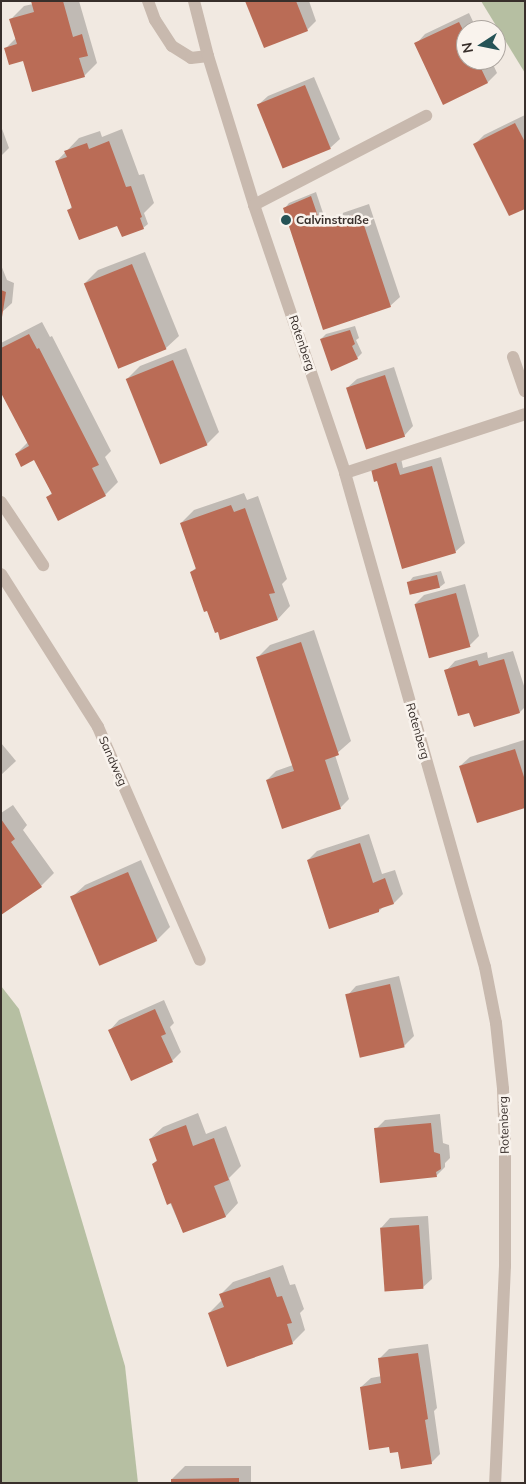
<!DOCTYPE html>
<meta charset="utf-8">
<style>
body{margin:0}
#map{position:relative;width:526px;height:1484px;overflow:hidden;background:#f1e9e1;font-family:Mulish,sans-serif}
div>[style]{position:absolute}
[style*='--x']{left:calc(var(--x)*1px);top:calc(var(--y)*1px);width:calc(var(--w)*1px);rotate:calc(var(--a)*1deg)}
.green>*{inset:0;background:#b6bfa2}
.shadow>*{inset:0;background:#0003}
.building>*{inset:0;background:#ba6c56;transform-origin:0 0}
.minor>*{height:12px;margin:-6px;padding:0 6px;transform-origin:6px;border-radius:6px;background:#c8b9ae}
.dots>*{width:14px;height:14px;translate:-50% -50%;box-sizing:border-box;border:2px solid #f9f3ed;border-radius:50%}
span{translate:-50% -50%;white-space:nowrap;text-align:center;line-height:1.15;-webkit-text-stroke:5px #f9f3ed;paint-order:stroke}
.poi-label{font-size:12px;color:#382f2b;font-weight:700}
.left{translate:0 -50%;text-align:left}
.street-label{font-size:12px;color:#382f2b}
.frame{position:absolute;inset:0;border:2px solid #382f2b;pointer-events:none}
.north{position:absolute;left:456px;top:20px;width:50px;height:50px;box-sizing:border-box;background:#f9f3ed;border:1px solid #aca59f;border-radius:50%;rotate:259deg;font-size:14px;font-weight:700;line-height:20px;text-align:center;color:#382f2b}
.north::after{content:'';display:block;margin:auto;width:18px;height:22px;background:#255356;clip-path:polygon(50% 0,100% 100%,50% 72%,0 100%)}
</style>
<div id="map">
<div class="green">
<i style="clip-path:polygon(481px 1px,525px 1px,525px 73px)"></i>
<i style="clip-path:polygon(1px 986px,19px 1009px,125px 1366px,138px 1483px,1px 1483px)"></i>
</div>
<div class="shadow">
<i style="clip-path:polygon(33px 1px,79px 1px,97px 63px,84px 76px,23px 60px,6px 48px,16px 38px,11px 19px,24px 6px,33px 4px)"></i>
<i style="clip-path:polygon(247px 1px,309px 1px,316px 21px,307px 30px)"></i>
<i style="clip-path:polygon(469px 13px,477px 30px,466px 30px,466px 60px,491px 60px,497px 73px,488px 82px,444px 103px,416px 44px,425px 34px)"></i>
<i style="clip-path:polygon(314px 77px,340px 139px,330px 148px,258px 105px,268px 96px)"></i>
<i style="clip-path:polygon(525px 115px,525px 207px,475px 144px,484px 135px)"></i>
<i style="clip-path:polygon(1px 126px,9px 148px,1px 156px)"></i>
<i style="clip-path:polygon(122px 129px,139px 175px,144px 174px,154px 203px,144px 213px,148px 224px,143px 228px,118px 224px,69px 210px,72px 206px,56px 162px,79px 138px,100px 131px,102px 137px)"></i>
<i style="clip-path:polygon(316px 192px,325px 219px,369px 204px,400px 297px,390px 306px,285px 208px,289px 203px)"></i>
<i style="clip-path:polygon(145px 252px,179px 336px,166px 348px,119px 367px,85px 283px,98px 270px)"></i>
<i style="clip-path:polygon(1px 265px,7px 280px,14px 283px,12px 303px,1px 313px)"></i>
<i style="clip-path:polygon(42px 322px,50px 337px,52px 336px,111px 451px,105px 457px,118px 482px,105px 495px,47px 497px,52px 493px,34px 459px,16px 454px,28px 442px,1px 391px,1px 343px)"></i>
<i style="clip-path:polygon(355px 326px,359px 338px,356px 340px,362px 353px,357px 358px,321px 339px,326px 334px)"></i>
<i style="clip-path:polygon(186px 348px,219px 432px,206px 445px,127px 379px,140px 366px)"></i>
<i style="clip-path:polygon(394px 367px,413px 426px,404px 436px,347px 388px,357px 379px)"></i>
<i style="clip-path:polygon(441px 457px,465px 543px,455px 552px,378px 479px,401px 458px,403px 468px)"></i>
<i style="clip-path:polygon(244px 493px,247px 500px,258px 496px,287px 579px,282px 584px,290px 606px,278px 619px,191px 572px,197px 567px,181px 523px,194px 510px)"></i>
<i style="clip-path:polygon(441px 571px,445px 583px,440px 587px,412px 594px,409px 582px,413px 577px)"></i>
<i style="clip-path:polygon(465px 584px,479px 636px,469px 646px,415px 604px,424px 595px)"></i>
<i style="clip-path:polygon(314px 630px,351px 741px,335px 755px,349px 799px,340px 808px,267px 780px,276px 771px,293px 765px,257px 658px,270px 645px)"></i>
<i style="clip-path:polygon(513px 651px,525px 689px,525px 707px,520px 712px,470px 711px,446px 671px,455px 661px,487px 652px,488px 658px)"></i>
<i style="clip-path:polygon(524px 740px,525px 807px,460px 766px,470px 757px)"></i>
<i style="clip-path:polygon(1px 743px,16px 761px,1px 775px)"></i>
<i style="clip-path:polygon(13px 805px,27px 825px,23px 830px,54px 873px,41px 886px,1px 914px,1px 813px)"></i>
<i style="clip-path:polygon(369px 834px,382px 874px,395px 870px,403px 894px,394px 903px,384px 906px,379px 911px,308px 860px,317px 851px)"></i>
<i style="clip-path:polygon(141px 860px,170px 927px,157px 940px,72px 897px,85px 885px)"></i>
<i style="clip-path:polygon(399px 976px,414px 1036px,404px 1046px,347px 996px,356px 986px)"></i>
<i style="clip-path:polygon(164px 1000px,174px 1023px,170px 1027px,181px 1052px,172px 1061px,110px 1030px,119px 1020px)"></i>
<i style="clip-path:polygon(198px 1113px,206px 1134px,226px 1126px,241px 1166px,229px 1178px,238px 1203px,226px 1216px,183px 1232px,153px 1164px,158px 1159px,150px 1139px,163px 1127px)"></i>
<i style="clip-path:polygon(440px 1114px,443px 1143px,449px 1145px,450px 1158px,445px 1163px,445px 1167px,436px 1176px,376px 1129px,385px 1120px)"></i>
<i style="clip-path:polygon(428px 1216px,432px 1279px,422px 1288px,381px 1228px,390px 1218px)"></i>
<i style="clip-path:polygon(283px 1265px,290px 1285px,295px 1284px,304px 1309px,300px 1313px,305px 1330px,292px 1343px,209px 1313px,222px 1300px,220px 1295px,233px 1282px)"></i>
<i style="clip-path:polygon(428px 1344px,437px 1408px,434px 1411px,440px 1454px,431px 1463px,390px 1446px,361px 1387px,371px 1378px,382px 1376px,379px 1359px,389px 1349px)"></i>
<i style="clip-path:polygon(185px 1466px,251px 1466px,251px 1483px,172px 1483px,172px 1479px)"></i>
</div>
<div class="building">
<i style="clip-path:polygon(31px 1px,63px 1px,73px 37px,82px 34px,88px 56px,79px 58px,85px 77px,32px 92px,23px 61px,9px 65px,4px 48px,17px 44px,9px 19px,34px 12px)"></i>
<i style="clip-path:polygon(245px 1px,296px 1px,308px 31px,264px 48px)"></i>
<i style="clip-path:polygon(459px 22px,466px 36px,466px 60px,477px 60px,488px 83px,443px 105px,414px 43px)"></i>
<i style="left:305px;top:85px;width:69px;height:52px;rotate:68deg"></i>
<i style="clip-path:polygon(515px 123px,525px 142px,525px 209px,509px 216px,473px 144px)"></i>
<i style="clip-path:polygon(109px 141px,126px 187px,131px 186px,142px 217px,140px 218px,144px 229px,122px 237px,117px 226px,79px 240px,67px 210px,72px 208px,55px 161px,67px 157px,64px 151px,87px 143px,89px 149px)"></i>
<i style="clip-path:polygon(311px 196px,321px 225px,360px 213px,391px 307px,323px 330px,283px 208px)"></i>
<i style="left:132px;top:264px;width:92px;height:52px;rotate:68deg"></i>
<i style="clip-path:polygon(1px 290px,6px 292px,2px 317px,1px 317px)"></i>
<i style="clip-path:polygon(350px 330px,355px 344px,352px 346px,358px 359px,331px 371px,320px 339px)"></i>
<i style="clip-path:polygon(29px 334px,37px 349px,39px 348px,99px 465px,92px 468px,106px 496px,58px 521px,46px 497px,52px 494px,34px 460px,21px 467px,15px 454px,29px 446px,1px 393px,1px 348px)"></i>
<i style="left:173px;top:360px;width:92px;height:51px;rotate:68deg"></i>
<i style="left:385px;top:375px;width:65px;height:41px;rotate:72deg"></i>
<i style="clip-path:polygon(396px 462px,400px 475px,432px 466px,456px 553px,402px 569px,377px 481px,374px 482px,371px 469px)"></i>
<i style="clip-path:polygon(231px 505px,234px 512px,245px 508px,275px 593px,269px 594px,278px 620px,220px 640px,218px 632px,215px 633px,207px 611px,204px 612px,190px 572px,196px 569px,180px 523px)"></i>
<i style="left:437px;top:575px;width:13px;height:31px;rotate:77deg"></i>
<i style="left:456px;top:593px;width:56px;height:43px;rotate:75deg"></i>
<i style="clip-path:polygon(301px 642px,339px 755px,325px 760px,341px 809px,282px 829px,266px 780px,294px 771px,256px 657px)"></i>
<i style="clip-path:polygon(504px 659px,520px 713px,474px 727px,469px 713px,458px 716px,444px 670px,477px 660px,479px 666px)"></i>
<i style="clip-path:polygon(515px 749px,525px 780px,525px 808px,477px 823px,459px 766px)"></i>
<i style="clip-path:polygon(1px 819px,15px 839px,11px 842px,42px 887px,1px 915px)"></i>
<i style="clip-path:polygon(360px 843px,373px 883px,385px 878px,394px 904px,379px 909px,379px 912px,329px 929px,307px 860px)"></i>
<i style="left:128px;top:872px;width:75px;height:63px;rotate:67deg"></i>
<i style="left:390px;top:984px;width:65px;height:46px;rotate:77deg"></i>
<i style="clip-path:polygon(155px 1009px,166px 1034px,161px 1036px,173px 1062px,131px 1081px,108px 1030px)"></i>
<i style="clip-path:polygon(431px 1123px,434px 1152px,440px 1154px,441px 1169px,436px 1172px,437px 1177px,380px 1183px,374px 1128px)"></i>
<i style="clip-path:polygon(186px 1125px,193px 1146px,214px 1138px,229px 1180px,214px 1186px,226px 1217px,183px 1233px,171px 1203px,167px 1205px,152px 1164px,157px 1161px,149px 1139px)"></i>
<i style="left:419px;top:1225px;width:64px;height:39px;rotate:86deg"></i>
<i style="clip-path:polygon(270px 1277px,277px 1297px,282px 1296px,292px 1323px,287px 1324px,293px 1344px,227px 1367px,208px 1313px,224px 1307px,219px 1294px)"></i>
<i style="clip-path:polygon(418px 1353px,428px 1419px,425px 1420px,432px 1464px,401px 1469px,398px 1452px,390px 1453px,389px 1447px,369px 1450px,360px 1387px,381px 1383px,378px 1358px)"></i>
<i style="clip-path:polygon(239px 1478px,239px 1483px,171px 1483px,171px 1479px)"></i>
</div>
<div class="minor">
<i style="--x:148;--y:1;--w:20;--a:70"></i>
<i style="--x:155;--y:20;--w:31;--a:57"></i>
<i style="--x:172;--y:46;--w:22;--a:32"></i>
<i style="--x:191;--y:58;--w:17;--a:-7"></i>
<i style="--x:194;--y:1;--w:57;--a:75.7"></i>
<i style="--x:208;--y:56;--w:156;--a:72.8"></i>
<i style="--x:254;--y:205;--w:283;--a:71.2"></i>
<i style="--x:345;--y:473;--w:513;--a:74.18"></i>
<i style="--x:485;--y:967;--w:57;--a:78.9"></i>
<i style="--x:496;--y:1023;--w:66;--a:83.9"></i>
<i style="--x:503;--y:1089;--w:57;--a:88"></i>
<i style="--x:505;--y:1146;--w:120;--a:90"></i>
<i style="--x:505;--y:1266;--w:217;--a:92.6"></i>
<i style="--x:254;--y:205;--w:194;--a:-27.4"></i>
<i style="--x:513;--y:357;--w:36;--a:71"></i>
<i style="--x:345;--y:473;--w:189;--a:-18.1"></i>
<i style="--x:1;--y:502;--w:76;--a:56.3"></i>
<i style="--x:1;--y:574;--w:181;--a:57.6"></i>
<i style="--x:98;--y:727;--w:254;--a:66.4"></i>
</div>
<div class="dots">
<i style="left:286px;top:220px;background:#255356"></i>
</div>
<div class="poi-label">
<span class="left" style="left:296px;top:220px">Calvinstraße</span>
</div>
<div class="street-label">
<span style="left:302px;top:343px;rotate:71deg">Rotenberg</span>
<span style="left:418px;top:731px;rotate:74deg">Rotenberg</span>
<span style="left:113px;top:761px;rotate:66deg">Sandweg</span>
<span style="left:504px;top:1125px;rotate:-92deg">Rotenberg</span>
</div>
<div class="frame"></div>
<div class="north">N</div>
</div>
